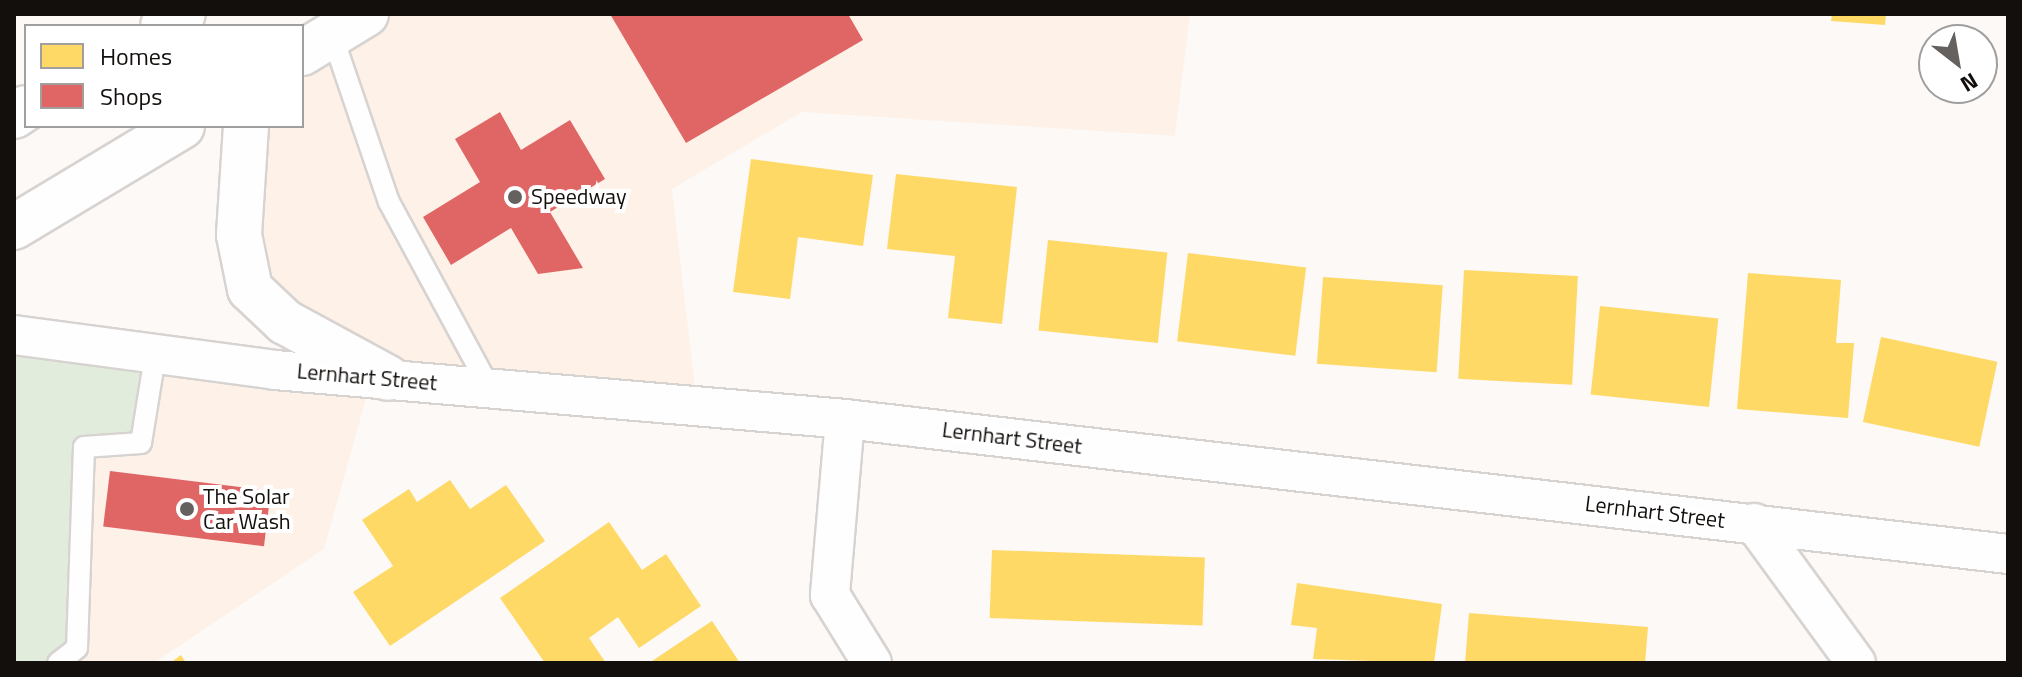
<!DOCTYPE html>
<style>
body{margin:0}
#map{position:relative;width:2022px;height:677px;overflow:hidden;background:#fcf9f7;font-family:"Titillium Web",sans-serif}
div>[style]{position:absolute}
[style*='--x']{left:calc(var(--x)*1px);top:calc(var(--y)*1px);width:calc(var(--w)*1px);rotate:calc(var(--a)*1deg)}
.commercial>*{inset:0;background:#fef2e8}
.green>*{inset:0;background:#e2ecdc}
.homes>*{inset:0;background:#ffd966;transform-origin:0 0}
.shops>*{inset:0;background:#e06666;transform-origin:0 0}
.roads{filter:drop-shadow(2px 0 #d7d3d1) drop-shadow(-2px 0 #d7d3d1) drop-shadow(0 2px #d7d3d1) drop-shadow(0 -2px #d7d3d1)}
.service>*{height:20px;margin:-10px;padding:0 10px;transform-origin:10px;border-radius:10px;background:#fffefe}
.minor>*{height:38px;margin:-19px;padding:0 19px;transform-origin:19px;border-radius:19px;background:#fffefe}
.primary>*{height:44px;margin:-22px;padding:0 22px;transform-origin:22px;border-radius:22px;background:#fffefe}
.dots>*{width:22px;height:22px;translate:-50% -50%;box-sizing:border-box;border:4px solid #fff;border-radius:50%}
span{translate:-50% -50%;white-space:nowrap;text-align:center;line-height:1.15;-webkit-text-stroke:8px #fff;paint-order:stroke}
.poi-label{font-size:22px;color:#130f0d}
.left{translate:0 -50%;text-align:left}
.street-label{font-size:22px;color:#130f0d}
.frame{position:absolute;inset:0;border:16px solid #130f0d;pointer-events:none}
.legend{position:absolute;left:24px;top:24px;width:280px;height:104px;box-sizing:border-box;background:#fff;border:2px solid #a19f9e;margin:0;padding:10px 14px;list-style:none;font-size:24px;color:#130f0d}
.legend li{display:flex;align-items:center;gap:16px;height:40px}
.legend b{width:40px;border:2px solid #a19f9e}
.north{position:absolute;left:1918px;top:24px;width:80px;height:80px;box-sizing:border-box;background:#fff;border:2px solid #a19f9e;border-radius:50%;rotate:149deg;font-size:22px;font-weight:700;line-height:32px;text-align:center;color:#130f0d}
.north::after{content:'';display:block;margin:auto;width:28px;height:36px;background:#65615f;clip-path:polygon(50% 0,100% 100%,50% 72%,0 100%)}
</style>
<div id="map">
<div class="commercial">
<i style="clip-path:polygon(366px 14px,1190px 14px,1175px 136px,802px 112px,672px 189px,697px 405px,388px 378px,250px 289px,246px 126px,302px 126px,302px 53px)"></i>
<i style="clip-path:polygon(155px 357px,372px 377px,324px 549px,154px 663px,58px 663px,84px 447px)"></i>
</div>
<div class="green">
<i style="clip-path:polygon(14px 335px,155px 357px,141px 443px,84px 447px,77px 648px,58px 663px,14px 663px)"></i>
</div>
<div class="homes">
<i style="clip-path:polygon(1832px 14px,1886px 14px,1885px 25px,1831px 21px)"></i>
<i style="clip-path:polygon(751px 159px,873px 175px,863px 246px,798px 237px,790px 299px,733px 292px)"></i>
<i style="clip-path:polygon(896px 174px,1017px 187px,1002px 324px,948px 318px,955px 256px,887px 249px)"></i>
<i style="left:1048px;top:240px;width:120px;height:91px;rotate:6deg"></i>
<i style="left:1188px;top:253px;width:119px;height:89px;rotate:7deg"></i>
<i style="left:1464px;top:270px;width:114px;height:109px;rotate:3deg"></i>
<i style="clip-path:polygon(1748px 273px,1841px 280px,1836px 343px,1854px 343px,1848px 418px,1737px 409px)"></i>
<i style="left:1323px;top:277px;width:120px;height:87px;rotate:4deg"></i>
<i style="left:1600px;top:306px;width:119px;height:89px;rotate:6deg"></i>
<i style="left:1881px;top:337px;width:119px;height:87px;rotate:12deg"></i>
<i style="clip-path:polygon(450px 480px,470px 509px,506px 485px,545px 541px,390px 646px,353px 592px,393px 566px,362px 520px,409px 489px,417px 502px)"></i>
<i style="clip-path:polygon(609px 522px,642px 570px,666px 554px,701px 606px,639px 648px,618px 617px,589px 638px,606px 663px,545px 663px,500px 598px)"></i>
<i style="left:992px;top:550px;width:213px;height:68px;rotate:2deg"></i>
<i style="clip-path:polygon(1297px 583px,1442px 604px,1434px 663px,1313px 659px,1317px 628px,1291px 625px)"></i>
<i style="clip-path:polygon(1469px 613px,1648px 627px,1645px 663px,1465px 663px)"></i>
<i style="clip-path:polygon(712px 621px,740px 663px,649px 663px)"></i>
<i style="clip-path:polygon(181px 655px,186px 663px,170px 663px)"></i>
</div>
<div class="shops">
<i style="clip-path:polygon(610px 14px,848px 14px,863px 40px,686px 143px)"></i>
<i style="clip-path:polygon(500px 112px,521px 150px,570px 120px,605px 179px,550px 212px,583px 268px,538px 274px,511px 228px,451px 265px,423px 217px,480px 182px,455px 139px)"></i>
<i style="left:110px;top:471px;width:162px;height:56px;rotate:7deg"></i>
</div>
<div class="roads">
<div class="service">
<i style="--x:332;--y:35;--w:176;--a:71.2"></i>
<i style="--x:389;--y:202;--w:210;--a:61.6"></i>
<i style="--x:58;--y:663;--w:24;--a:-38"></i>
<i style="--x:77;--y:648;--w:201;--a:-88"></i>
<i style="--x:84;--y:447;--w:57;--a:-4"></i>
<i style="--x:141;--y:443;--w:87;--a:-80.8"></i>
</div>
<div class="minor">
<i style="--x:14;--y:335;--w:263;--a:7.6"></i>
<i style="--x:275;--y:370;--w:572;--a:4.91"></i>
<i style="--x:845;--y:419;--w:1171;--a:6.62"></i>
<i style="--x:845;--y:419;--w:177;--a:94.9"></i>
<i style="--x:830;--y:595;--w:80;--a:58.3"></i>
<i style="--x:1754;--y:523;--w:173;--a:53.9"></i>
</div>
<div class="primary">
<i style="--x:163;--y:26;--w:23;--a:-31"></i>
<i style="--x:302;--y:53;--w:75;--a:-31.4"></i>
<i style="--x:14;--y:116;--w:14;--a:-34"></i>
<i style="--x:246;--y:126;--w:109;--a:93.7"></i>
<i style="--x:239;--y:235;--w:55;--a:78.5"></i>
<i style="--x:250;--y:289;--w:48;--a:43.3"></i>
<i style="--x:285;--y:322;--w:117;--a:28.5"></i>
<i style="--x:14;--y:227;--w:196;--a:-31"></i>
</div>
</div>
<div class="dots">
<i style="left:515px;top:197px;background:#65615f"></i>
<i style="left:187px;top:509px;background:#65615f"></i>
</div>
<div class="poi-label">
<span class="left" style="left:531px;top:197px">Speedway</span>
<span class="left" style="left:203px;top:509px">The Solar<br>Car Wash</span>
</div>
<div class="street-label">
<span style="left:367px;top:377px;rotate:5deg">Lernhart Street</span>
<span style="left:1012px;top:438px;rotate:7deg">Lernhart Street</span>
<span style="left:1655px;top:512px;rotate:7deg">Lernhart Street</span>
</div>
<div class="frame"></div>
<ul class="legend">
<li><b style="height:22px;background:#ffd966"></b>Homes</li>
<li><b style="height:22px;background:#e06666"></b>Shops</li>
</ul>
<div class="north">N</div>
</div>
